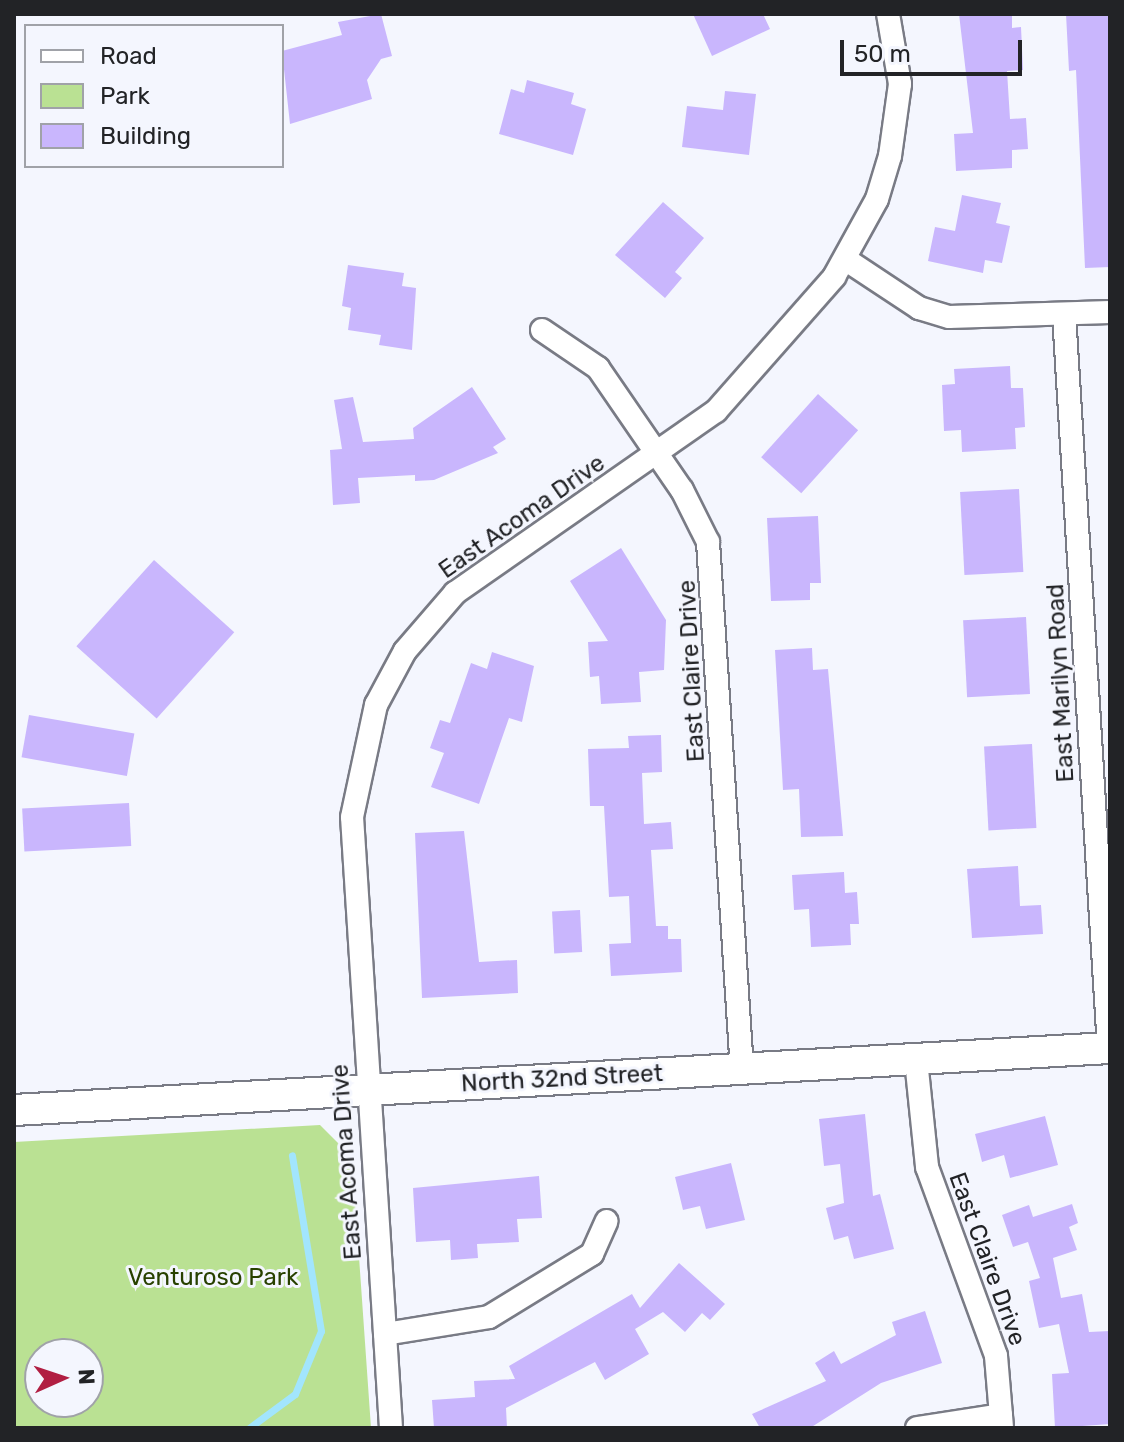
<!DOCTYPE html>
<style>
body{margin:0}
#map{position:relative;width:1124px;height:1442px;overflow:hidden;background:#f4f6fe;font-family:Rubik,sans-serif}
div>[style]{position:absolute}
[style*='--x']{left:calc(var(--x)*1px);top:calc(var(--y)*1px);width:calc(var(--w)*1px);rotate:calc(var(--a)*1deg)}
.green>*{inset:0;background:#bae193}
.stream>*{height:7px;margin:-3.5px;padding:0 3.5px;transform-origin:3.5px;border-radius:3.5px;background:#a2e5fd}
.building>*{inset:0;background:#c9b6fd;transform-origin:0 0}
.roads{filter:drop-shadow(2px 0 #797b85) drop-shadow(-2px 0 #797b85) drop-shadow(0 2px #797b85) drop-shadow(0 -2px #797b85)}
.minor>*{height:22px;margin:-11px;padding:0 11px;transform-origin:11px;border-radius:11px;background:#fff}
.secondary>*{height:30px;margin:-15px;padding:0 15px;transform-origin:15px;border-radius:15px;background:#fff}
span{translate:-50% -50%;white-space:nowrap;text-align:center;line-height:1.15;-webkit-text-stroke:6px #f4f6fe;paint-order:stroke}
.street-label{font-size:24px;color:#222326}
.park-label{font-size:24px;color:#284100}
.frame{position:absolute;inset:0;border:16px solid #222326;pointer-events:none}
.legend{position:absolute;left:24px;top:24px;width:260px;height:144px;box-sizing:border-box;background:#f4f6fe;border:2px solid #a0a2a8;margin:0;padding:10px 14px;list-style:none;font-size:24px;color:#222326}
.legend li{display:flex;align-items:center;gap:16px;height:40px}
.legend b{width:40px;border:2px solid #a0a2a8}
.north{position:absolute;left:24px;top:1338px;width:80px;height:80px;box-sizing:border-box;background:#f4f6fe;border:2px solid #a0a2a8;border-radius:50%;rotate:87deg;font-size:22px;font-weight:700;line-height:32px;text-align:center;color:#222326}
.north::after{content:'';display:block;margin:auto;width:28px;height:36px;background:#b11e42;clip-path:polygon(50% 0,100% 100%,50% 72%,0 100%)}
.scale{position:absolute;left:840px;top:40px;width:182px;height:36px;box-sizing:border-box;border:4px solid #222326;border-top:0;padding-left:10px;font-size:24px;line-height:28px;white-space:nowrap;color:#222326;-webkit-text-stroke:6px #f4f6fe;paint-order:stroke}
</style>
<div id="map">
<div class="green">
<i style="clip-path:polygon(evenodd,320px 1125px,352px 1157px,371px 1428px,14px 1428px,14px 1142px,320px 1125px,40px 1354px,88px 1354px,88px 1402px,40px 1402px,40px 1354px)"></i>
</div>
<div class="stream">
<i style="--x:249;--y:1428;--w:57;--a:-36.5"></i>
<i style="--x:295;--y:1394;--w:68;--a:-67.6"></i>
<i style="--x:321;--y:1331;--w:178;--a:-99.4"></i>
</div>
<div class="building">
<i style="clip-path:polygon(381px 14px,392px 56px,381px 59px,367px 80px,372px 99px,290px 124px,282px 51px,342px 35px,338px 22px)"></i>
<i style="clip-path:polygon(693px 14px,763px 14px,770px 29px,712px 56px)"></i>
<i style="clip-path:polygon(959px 14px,1012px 14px,1012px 28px,1021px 27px,1023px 70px,1007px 71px,1010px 119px,1026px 118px,1028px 149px,1012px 150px,1012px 168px,956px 171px,954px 134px,973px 133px)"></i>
<i style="clip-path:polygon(1066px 14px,1110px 14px,1110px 267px,1085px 268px,1076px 70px,1069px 71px)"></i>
<i style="clip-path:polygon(527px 80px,574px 93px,571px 104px,586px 109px,573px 155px,499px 134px,511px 89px,524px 93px)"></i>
<i style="clip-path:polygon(725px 91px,756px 94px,749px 155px,682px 147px,687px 106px,723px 110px)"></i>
<i style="clip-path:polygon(962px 195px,1001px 203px,996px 223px,1010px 226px,1002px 263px,985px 260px,983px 273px,928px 261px,935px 227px,955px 231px)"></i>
<i style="clip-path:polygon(663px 202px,704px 238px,675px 272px,682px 278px,665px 298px,615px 255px)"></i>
<i style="clip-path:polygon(348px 265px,404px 273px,402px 286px,416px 288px,412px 350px,379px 345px,381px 335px,348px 330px,351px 308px,342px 306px)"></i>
<i style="clip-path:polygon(1010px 366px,1011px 388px,1023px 388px,1025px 427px,1015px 428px,1016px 449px,962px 452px,961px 430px,944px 431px,942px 385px,955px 384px,954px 369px)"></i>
<i style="clip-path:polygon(472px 387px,506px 439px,493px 447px,498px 453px,434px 480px,415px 481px,415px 475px,358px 478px,360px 503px,333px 505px,330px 450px,342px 449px,334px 400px,353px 397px,363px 442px,414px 439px,413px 428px)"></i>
<i style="left:818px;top:394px;width:54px;height:85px;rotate:42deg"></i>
<i style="left:1019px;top:489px;width:83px;height:59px;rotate:87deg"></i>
<i style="clip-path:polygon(818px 516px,821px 583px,810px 583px,810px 600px,771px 601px,767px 518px)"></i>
<i style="clip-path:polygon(621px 548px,666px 620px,664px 670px,639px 672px,641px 702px,601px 704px,599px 676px,590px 677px,588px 642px,608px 641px,570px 581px)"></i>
<i style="left:154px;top:560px;width:108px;height:116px;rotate:42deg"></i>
<i style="left:1026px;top:617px;width:77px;height:63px;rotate:87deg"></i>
<i style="clip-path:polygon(812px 648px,813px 670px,828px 669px,843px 836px,801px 837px,799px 789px,783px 790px,775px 650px)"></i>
<i style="clip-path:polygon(492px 652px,534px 666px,522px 722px,509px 718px,479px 804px,431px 787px,444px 753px,430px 748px,440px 720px,450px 723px,471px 663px,487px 669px)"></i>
<i style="left:29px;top:715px;width:107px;height:43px;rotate:10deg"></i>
<i style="clip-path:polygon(661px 735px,662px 772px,642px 773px,644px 824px,671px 822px,673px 849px,651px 850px,656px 926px,668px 926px,668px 939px,681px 939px,682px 972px,611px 976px,609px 944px,631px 943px,629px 896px,609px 897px,604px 806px,590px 806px,588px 749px,629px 748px,628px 736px)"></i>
<i style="left:1032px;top:744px;width:84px;height:48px;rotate:87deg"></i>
<i style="left:129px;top:803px;width:43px;height:107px;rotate:87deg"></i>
<i style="clip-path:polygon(464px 831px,479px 962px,517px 960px,518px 993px,422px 998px,415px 833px)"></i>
<i style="clip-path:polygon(1018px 866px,1020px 906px,1041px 905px,1043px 934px,972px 938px,967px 869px)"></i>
<i style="clip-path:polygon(844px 872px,845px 893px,857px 892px,859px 924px,850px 924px,851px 945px,811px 947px,809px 909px,794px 910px,792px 875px)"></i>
<i style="left:580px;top:910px;width:42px;height:28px;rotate:87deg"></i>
<i style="clip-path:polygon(865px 1114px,873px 1196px,880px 1194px,894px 1249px,854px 1259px,848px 1236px,834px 1240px,826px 1208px,844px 1203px,840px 1164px,824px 1166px,819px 1119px)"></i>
<i style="clip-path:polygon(1045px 1116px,1058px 1165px,1010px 1178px,1004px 1155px,982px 1162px,975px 1134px)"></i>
<i style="clip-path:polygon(731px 1163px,745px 1220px,706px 1229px,700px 1206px,683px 1210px,675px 1177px)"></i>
<i style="clip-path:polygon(539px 1176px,542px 1218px,517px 1219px,519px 1242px,477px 1244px,478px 1258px,451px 1260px,450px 1240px,416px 1242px,413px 1188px)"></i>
<i style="clip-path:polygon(1072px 1204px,1078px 1223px,1069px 1227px,1077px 1250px,1053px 1258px,1061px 1298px,1082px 1294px,1089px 1332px,1110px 1331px,1110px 1424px,1055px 1428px,1052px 1374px,1069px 1373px,1059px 1324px,1039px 1328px,1029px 1281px,1040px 1278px,1028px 1242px,1013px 1247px,1002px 1215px,1029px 1205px,1033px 1217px)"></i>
<i style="clip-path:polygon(679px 1263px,725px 1304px,710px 1320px,702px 1313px,685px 1332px,663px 1312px,635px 1329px,649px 1354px,605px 1380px,595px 1362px,506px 1408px,507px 1428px,434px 1428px,432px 1400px,475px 1397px,474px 1381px,515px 1379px,509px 1366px,632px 1294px,640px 1308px)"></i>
<i style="clip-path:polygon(925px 1311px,942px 1363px,881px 1383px,810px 1428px,760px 1428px,752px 1414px,826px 1381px,815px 1363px,834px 1351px,841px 1364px,896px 1335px,892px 1322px)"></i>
</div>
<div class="roads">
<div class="minor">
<i style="--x:845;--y:259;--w:89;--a:33.5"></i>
<i style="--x:919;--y:308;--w:31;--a:17"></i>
<i style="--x:949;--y:317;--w:161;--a:-1.8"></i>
<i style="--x:1064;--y:314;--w:735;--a:86.49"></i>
<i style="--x:542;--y:330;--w:68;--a:34.2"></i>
<i style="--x:598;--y:368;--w:148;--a:55.5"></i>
<i style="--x:682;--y:490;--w:58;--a:63.4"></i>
<i style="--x:708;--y:542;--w:529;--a:86.32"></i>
<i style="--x:916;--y:1060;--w:108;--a:84.1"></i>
<i style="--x:927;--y:1167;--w:201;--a:69.9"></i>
<i style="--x:996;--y:1356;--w:72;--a:85.2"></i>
<i style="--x:385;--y:1334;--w:105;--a:-9.3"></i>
<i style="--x:489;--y:1317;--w:121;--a:-31.5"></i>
<i style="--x:592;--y:1254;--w:36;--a:-66"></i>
<i style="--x:391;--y:1428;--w:612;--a:-93.65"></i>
<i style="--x:352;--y:817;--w:115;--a:-77.9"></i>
<i style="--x:376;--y:705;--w:61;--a:-61.8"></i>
<i style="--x:405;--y:651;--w:77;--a:-49.2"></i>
<i style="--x:455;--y:593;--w:318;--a:-34.9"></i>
<i style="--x:716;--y:411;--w:179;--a:-48.6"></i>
<i style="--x:834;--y:277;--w:89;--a:-61.1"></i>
<i style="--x:877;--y:199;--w:45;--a:-73.2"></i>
<i style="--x:890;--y:156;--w:73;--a:-82.1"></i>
<i style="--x:900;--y:84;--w:71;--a:-99.7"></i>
<i style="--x:917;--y:1428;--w:85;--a:-8.8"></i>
</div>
<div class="secondary">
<i style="--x:14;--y:1110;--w:1098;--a:-3.24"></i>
</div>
</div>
<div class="street-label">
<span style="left:522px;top:517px;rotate:-35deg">East Acoma Drive</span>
<span style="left:692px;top:671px;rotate:-93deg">East Claire Drive</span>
<span style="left:1061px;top:683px;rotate:-93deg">East Marilyn Road</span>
<span style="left:562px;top:1079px;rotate:-3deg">North 32nd Street</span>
<span style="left:347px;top:1162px;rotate:-94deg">East Acoma Drive</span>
<span style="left:987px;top:1259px;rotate:70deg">East Claire Drive</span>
</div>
<div class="park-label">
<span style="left:213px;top:1278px">Venturoso Park</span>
</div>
<div class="frame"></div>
<ul class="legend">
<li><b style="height:10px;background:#fff"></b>Road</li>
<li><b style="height:22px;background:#bae193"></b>Park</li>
<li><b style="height:22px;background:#c9b6fd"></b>Building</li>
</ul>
<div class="north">N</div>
<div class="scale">50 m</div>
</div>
